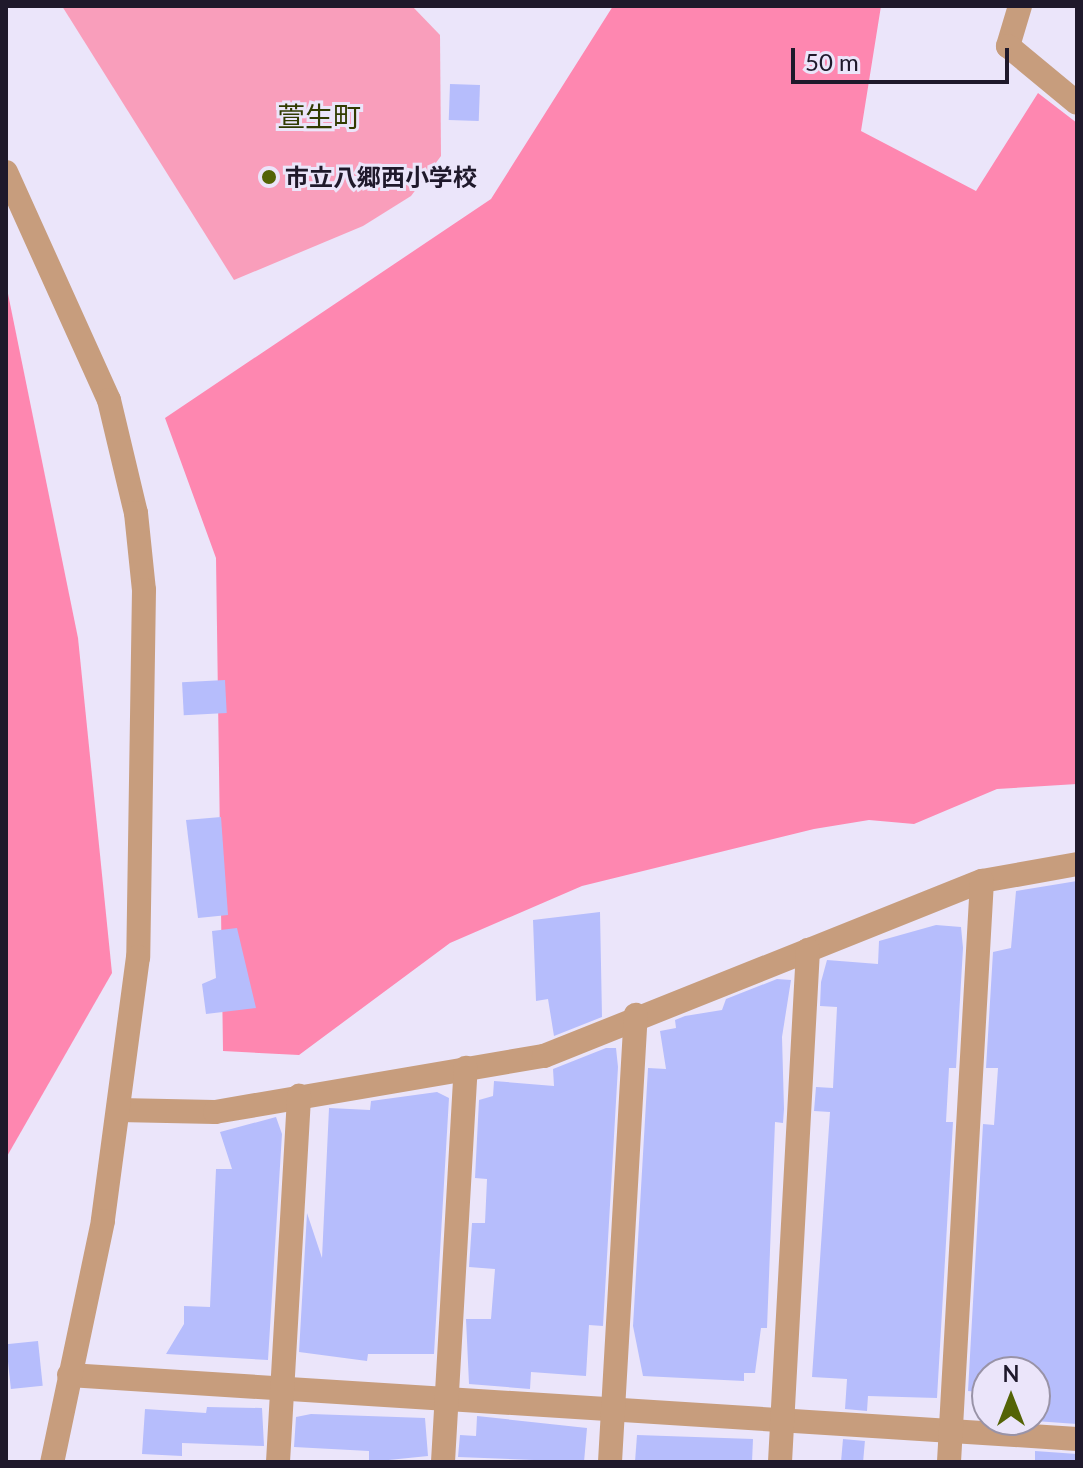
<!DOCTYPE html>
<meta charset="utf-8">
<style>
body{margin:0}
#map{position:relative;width:1083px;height:1468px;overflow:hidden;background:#ebe5fa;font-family:Lato,"Noto Sans JP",sans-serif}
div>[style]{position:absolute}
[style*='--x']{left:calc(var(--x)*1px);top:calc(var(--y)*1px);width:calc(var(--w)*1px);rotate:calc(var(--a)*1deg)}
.green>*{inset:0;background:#f99ebb}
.forest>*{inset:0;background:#fe87b0}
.building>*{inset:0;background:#b6bdfc;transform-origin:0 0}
.minor>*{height:24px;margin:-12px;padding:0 12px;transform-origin:12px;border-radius:12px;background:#c79d7d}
.tertiary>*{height:24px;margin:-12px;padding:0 12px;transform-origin:12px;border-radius:12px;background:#c79d7d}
.dots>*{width:22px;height:22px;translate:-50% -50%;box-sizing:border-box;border:4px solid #ebe5fa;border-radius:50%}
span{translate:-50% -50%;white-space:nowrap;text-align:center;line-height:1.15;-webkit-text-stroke:6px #ebe5fa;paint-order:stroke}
.poi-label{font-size:24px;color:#1f192b;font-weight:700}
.left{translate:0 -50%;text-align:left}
.quarter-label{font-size:28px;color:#313b00}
.frame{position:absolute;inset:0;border:8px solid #1f192b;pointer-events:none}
.north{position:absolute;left:971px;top:1356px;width:80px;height:80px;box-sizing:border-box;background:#ebe5fa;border:2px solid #9993a7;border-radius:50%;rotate:0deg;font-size:22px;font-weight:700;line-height:32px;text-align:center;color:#1f192b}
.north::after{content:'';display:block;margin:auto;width:28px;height:36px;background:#546306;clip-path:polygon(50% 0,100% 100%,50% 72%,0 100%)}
.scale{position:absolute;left:791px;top:48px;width:218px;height:36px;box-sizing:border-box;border:4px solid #1f192b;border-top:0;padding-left:10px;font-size:24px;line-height:28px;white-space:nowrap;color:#1f192b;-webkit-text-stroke:6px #ebe5fa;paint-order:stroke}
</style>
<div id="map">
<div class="green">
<i style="clip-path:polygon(62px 6px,412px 6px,440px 35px,441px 156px,411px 196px,363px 226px,234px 280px)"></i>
</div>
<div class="forest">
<i style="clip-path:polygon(613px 6px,881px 6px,861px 131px,976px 191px,1038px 93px,1077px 123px,1077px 784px,997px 789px,914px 824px,869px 820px,814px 829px,582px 886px,450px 943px,299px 1055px,223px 1051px,216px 558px,165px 418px,491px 199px)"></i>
<i style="clip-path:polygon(6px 284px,78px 638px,112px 973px,6px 1158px)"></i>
</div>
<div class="building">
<i style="left:450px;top:84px;width:30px;height:36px;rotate:2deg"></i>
<i style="left:225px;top:680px;width:33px;height:43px;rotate:87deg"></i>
<i style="clip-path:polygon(221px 817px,228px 915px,198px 918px,186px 820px)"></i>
<i style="clip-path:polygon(1077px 881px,1077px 1424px,1035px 1421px,1035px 1372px,987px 1372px,987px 1393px,968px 1391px,983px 1124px,994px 1125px,998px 1068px,986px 1068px,993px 952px,1011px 948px,1016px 891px)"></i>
<i style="clip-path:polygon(600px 912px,602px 1017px,554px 1036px,548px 999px,536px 1001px,533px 920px)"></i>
<i style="clip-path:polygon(936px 925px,961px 927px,963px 948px,956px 1068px,949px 1068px,946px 1122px,953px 1122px,937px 1398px,868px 1396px,867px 1411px,845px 1409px,847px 1379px,812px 1377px,830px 1112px,814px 1111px,816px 1087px,833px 1088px,837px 1007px,820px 1006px,821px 982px,827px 960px,878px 964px,879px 941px)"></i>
<i style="clip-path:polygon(237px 928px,256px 1008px,206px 1014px,202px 984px,216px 978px,212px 931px)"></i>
<i style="clip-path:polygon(777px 979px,791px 980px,782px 1037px,784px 1109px,783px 1123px,775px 1122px,767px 1328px,761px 1328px,755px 1373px,744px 1373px,744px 1381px,643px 1376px,633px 1326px,648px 1068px,666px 1069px,660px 1031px,676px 1028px,675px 1020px,685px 1016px,722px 1010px,726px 999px)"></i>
<i style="clip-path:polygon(606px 1048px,616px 1048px,618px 1067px,603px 1326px,589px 1325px,586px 1376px,531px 1372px,530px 1389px,469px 1384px,466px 1319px,491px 1319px,495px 1269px,469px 1267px,472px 1223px,485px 1223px,487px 1179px,475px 1178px,479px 1100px,493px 1096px,494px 1081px,554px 1086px,553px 1069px)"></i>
<i style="clip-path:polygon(437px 1092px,449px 1098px,434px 1354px,368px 1354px,367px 1361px,299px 1352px,307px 1213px,322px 1258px,329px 1108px,370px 1110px,371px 1101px)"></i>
<i style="clip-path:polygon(276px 1117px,282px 1134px,268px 1360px,166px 1354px,184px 1324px,184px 1306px,210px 1307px,216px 1169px,232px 1169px,220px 1132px)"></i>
<i style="left:38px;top:1341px;width:45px;height:32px;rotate:84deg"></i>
<i style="clip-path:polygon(207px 1407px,262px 1408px,264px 1446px,182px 1443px,182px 1456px,142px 1454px,145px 1409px,206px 1413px)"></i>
<i style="clip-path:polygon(311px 1414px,425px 1418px,428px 1456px,369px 1462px,369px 1451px,294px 1447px,296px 1417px)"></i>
<i style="clip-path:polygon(477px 1416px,587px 1428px,584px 1462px,458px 1457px,460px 1435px,476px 1436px)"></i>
<i style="clip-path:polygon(637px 1435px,753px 1439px,752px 1462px,635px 1462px)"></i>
<i style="left:843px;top:1439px;width:22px;height:23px;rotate:5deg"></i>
<i style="clip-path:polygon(1035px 1451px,1077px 1454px,1077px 1462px,1035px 1462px)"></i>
</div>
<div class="minor">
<i style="--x:1020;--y:6;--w:42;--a:106.7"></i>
<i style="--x:1008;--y:46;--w:89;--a:39.6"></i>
<i style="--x:119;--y:1110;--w:96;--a:1.2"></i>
<i style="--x:215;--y:1112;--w:334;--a:-9.7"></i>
<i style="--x:544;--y:1056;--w:472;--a:-21.8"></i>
<i style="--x:982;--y:881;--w:97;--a:-10.1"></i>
<i style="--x:69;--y:1375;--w:1010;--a:3.63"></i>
<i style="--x:278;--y:1462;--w:367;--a:-86.7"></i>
<i style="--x:443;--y:1462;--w:395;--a:-86.7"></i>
<i style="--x:610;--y:1462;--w:448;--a:-86.7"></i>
<i style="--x:780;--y:1462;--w:513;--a:-86.87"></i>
<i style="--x:949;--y:1462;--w:582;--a:-86.75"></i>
</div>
<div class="tertiary">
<i style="--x:6;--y:172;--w:250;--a:65.7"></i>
<i style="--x:109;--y:400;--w:116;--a:76.6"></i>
<i style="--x:136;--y:513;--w:77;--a:84.1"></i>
<i style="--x:144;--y:590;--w:367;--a:90.9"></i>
<i style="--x:138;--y:957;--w:266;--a:97.6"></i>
<i style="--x:103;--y:1221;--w:246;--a:101.9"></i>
</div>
<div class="dots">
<i style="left:269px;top:177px;background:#546306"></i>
</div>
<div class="poi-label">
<span class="left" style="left:285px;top:177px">市立八郷西小学校</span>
</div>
<div class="quarter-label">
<span style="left:319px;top:116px">萱生町</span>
</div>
<div class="frame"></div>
<div class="north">N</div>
<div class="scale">50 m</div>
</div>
